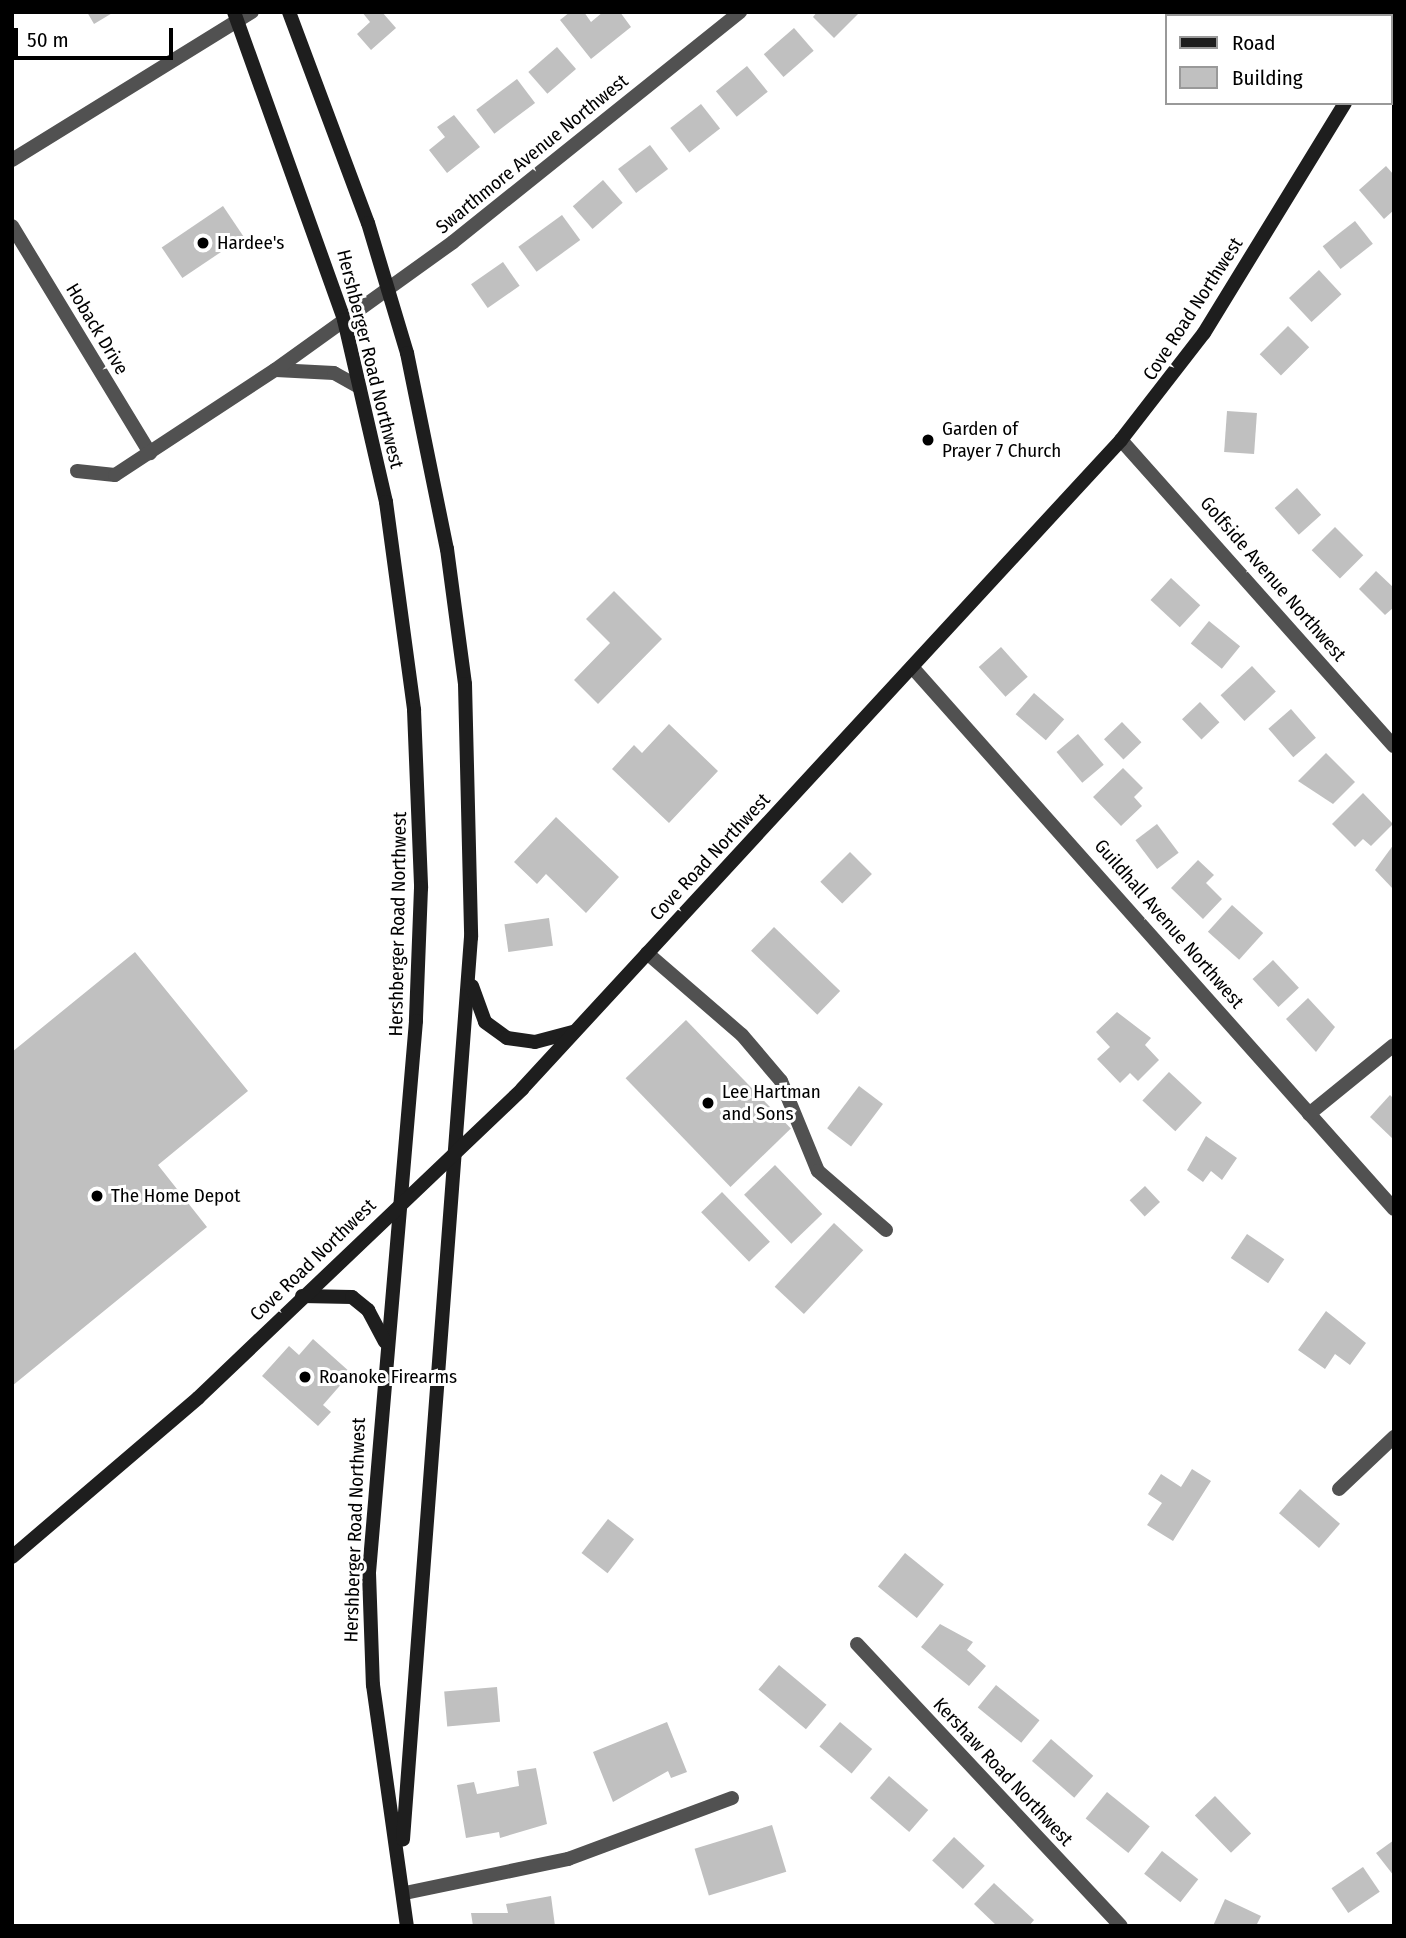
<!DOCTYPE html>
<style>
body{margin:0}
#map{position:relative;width:1406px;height:1938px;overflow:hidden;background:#fff;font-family:"Fira Sans Condensed",sans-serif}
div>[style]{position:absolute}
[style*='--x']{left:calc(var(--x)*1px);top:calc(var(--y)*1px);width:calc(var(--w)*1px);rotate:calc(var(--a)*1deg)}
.building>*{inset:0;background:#c0c0c0;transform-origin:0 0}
.street>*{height:14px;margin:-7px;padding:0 7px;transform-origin:7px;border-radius:7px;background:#515151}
.secondary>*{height:14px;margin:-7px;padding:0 7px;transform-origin:7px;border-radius:7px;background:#1e1e1e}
.dots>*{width:19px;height:19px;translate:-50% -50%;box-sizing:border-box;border:4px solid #fff;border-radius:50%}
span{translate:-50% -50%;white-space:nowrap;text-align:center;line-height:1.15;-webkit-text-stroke:6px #fff;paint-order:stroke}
.street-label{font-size:19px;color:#000}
.poi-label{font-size:19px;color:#000}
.left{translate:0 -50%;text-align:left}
.frame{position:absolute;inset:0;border:14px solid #000;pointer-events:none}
.legend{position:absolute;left:1165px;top:14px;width:228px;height:91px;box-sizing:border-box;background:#fff;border:2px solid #999;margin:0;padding:9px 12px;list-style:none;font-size:21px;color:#000}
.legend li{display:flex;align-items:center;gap:14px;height:35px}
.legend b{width:35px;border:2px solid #999}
.scale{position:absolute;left:14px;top:28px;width:159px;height:32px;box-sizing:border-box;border:4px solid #000;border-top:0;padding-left:9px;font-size:21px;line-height:24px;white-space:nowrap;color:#000;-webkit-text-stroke:5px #fff;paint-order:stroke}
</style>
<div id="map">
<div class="building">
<i style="clip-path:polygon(87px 12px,114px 12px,94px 24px)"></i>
<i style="clip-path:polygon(362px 12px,382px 12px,396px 28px,371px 50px,357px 34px,370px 22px)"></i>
<i style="clip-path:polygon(570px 12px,584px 12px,591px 22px,603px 12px,620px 12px,631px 27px,591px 59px,560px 20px)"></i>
<i style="clip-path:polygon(817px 12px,860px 12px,834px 38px,813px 17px)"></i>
<i style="left:794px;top:28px;width:30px;height:40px;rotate:49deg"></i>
<i style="left:557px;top:47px;width:29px;height:38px;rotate:49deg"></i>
<i style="left:747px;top:66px;width:33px;height:40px;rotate:51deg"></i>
<i style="left:517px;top:79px;width:30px;height:51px;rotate:53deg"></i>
<i style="left:701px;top:104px;width:31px;height:39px;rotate:52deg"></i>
<i style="clip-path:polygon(454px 115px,480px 147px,447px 173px,429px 150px,445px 137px,437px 127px)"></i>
<i style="left:650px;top:145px;width:30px;height:40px;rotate:53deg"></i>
<i style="clip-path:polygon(1386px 166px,1394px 175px,1394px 210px,1384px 219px,1359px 190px)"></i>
<i style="left:603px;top:180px;width:30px;height:40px;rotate:49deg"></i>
<i style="left:223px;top:206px;width:37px;height:74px;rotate:56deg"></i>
<i style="left:562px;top:215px;width:31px;height:54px;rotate:54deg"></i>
<i style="left:1355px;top:221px;width:29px;height:41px;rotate:52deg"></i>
<i style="left:503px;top:262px;width:29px;height:39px;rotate:55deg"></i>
<i style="left:1319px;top:270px;width:33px;height:41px;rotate:47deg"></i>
<i style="left:1288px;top:326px;width:30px;height:40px;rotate:45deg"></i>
<i style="left:1227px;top:411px;width:30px;height:41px;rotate:4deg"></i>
<i style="left:1297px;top:488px;width:36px;height:30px;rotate:48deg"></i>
<i style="left:1335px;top:527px;width:40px;height:33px;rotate:45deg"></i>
<i style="clip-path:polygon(1376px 571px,1394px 588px,1394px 607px,1385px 615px,1359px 589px)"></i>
<i style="left:1171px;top:578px;width:40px;height:30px;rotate:43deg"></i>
<i style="clip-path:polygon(614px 591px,662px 639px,598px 704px,574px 680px,610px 643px,586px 619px)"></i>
<i style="left:1209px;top:621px;width:40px;height:29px;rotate:39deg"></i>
<i style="left:1001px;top:647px;width:40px;height:30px;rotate:48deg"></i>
<i style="left:1252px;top:666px;width:35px;height:43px;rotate:47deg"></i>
<i style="left:1034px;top:693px;width:40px;height:28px;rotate:41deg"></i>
<i style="left:1200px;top:702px;width:28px;height:25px;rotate:46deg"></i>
<i style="left:1291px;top:709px;width:38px;height:30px;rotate:49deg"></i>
<i style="left:1122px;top:722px;width:28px;height:25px;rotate:46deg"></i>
<i style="clip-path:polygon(669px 724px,718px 771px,669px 823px,612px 769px,634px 745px,642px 753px)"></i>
<i style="left:1078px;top:734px;width:40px;height:28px;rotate:50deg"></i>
<i style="clip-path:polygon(1326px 753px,1355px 782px,1333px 804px,1298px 781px)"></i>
<i style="clip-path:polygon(1123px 768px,1143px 788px,1134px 797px,1142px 806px,1121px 826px,1093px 797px)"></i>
<i style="clip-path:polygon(1363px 793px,1393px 824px,1371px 846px,1363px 839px,1355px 847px,1332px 824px)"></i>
<i style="clip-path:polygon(556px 817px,619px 877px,586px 913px,546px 874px,537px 884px,514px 862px)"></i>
<i style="left:1157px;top:824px;width:36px;height:27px;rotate:53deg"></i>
<i style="clip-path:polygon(1394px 844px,1394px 890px,1375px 870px)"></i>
<i style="left:850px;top:852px;width:31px;height:42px;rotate:45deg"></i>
<i style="clip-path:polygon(1198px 860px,1214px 875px,1206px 883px,1222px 899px,1203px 919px,1171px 888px)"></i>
<i style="left:1232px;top:905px;width:42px;height:36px;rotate:42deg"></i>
<i style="left:549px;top:918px;width:28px;height:45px;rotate:82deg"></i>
<i style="left:774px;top:927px;width:92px;height:33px;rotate:44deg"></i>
<i style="clip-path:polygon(135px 952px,248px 1091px,158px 1165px,207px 1227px,12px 1386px,12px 1052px)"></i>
<i style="left:1273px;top:960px;width:38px;height:28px;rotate:47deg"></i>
<i style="clip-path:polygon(1308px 998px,1335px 1027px,1316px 1052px,1286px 1019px)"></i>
<i style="clip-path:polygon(1117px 1012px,1151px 1038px,1145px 1045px,1159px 1060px,1138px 1081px,1130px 1073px,1120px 1083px,1097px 1059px,1110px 1047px,1096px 1032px)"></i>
<i style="left:686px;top:1020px;width:151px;height:84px;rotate:46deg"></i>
<i style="left:1169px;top:1072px;width:45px;height:39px;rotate:43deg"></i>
<i style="left:859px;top:1086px;width:30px;height:53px;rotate:37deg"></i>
<i style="clip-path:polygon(1390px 1095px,1394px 1099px,1394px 1140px,1370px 1117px)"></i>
<i style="clip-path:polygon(1206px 1136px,1237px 1158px,1222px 1180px,1211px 1171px,1203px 1182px,1187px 1170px)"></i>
<i style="left:775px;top:1165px;width:68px;height:43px;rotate:46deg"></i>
<i style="left:1145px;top:1186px;width:22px;height:21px;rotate:47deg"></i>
<i style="left:722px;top:1192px;width:69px;height:29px;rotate:46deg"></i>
<i style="left:834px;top:1223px;width:40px;height:87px;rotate:43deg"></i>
<i style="left:1247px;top:1234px;width:45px;height:29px;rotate:34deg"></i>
<i style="clip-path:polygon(1326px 1311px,1366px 1343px,1350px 1365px,1335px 1354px,1325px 1369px,1298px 1350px)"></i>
<i style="clip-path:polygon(313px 1339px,351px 1373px,323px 1405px,331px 1412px,318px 1426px,262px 1376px,289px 1346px,299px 1355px)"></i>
<i style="clip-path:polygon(1192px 1469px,1211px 1481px,1173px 1541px,1147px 1525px,1162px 1503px,1148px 1494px,1161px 1474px,1181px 1487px)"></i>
<i style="left:1300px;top:1489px;width:53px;height:32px;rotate:41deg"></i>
<i style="left:608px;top:1519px;width:33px;height:43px;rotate:38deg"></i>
<i style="left:905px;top:1553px;width:50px;height:43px;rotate:39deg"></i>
<i style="clip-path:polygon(940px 1624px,973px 1642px,967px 1650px,986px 1666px,969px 1686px,921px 1647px)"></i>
<i style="left:779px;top:1665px;width:62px;height:32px;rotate:40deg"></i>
<i style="left:996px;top:1685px;width:56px;height:29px;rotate:39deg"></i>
<i style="left:497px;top:1687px;width:35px;height:53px;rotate:85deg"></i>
<i style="clip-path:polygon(667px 1722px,687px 1772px,671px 1778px,668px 1771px,613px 1802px,593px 1752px)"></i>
<i style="left:840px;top:1722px;width:42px;height:32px;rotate:40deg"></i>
<i style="left:1051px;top:1739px;width:56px;height:29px;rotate:41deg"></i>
<i style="clip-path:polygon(536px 1768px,547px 1824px,500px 1838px,499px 1832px,466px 1838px,457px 1785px,474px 1782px,477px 1794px,519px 1786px,517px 1771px)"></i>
<i style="left:889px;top:1776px;width:52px;height:29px;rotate:41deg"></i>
<i style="left:1107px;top:1792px;width:55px;height:34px;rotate:39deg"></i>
<i style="left:1215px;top:1796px;width:52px;height:28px;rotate:46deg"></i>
<i style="left:772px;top:1825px;width:49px;height:81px;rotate:73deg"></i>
<i style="left:954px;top:1837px;width:42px;height:32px;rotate:43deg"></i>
<i style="clip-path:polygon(1394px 1840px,1394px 1876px,1376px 1853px)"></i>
<i style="left:1162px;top:1851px;width:46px;height:29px;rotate:38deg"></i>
<i style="left:1363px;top:1867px;width:30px;height:38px;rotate:56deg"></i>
<i style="clip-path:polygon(994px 1883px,1034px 1920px,1029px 1926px,997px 1926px,974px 1904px)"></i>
<i style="clip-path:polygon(551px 1896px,555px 1926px,473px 1926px,471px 1913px,508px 1913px,506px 1904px)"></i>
<i style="clip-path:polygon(1225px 1899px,1261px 1916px,1256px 1926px,1213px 1926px)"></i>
</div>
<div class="street">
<i style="--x:12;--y:160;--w:282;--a:-31.7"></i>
<i style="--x:12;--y:226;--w:266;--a:58.7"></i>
<i style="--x:276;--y:370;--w:58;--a:3"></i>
<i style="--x:334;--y:373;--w:29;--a:29"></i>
<i style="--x:1121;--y:440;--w:410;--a:48.3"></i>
<i style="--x:77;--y:471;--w:38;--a:6"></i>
<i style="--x:115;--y:475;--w:191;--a:-33.3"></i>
<i style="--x:275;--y:370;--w:219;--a:-35.7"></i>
<i style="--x:453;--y:242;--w:368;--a:-38.7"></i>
<i style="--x:912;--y:667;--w:725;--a:48.35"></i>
<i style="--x:647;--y:953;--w:125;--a:40.8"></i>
<i style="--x:742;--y:1035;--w:60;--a:49.7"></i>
<i style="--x:781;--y:1081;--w:97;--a:67.7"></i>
<i style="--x:818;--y:1171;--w:90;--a:40.9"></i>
<i style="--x:1309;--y:1114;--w:109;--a:-39.1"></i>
<i style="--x:1339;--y:1489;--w:76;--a:-43.4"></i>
<i style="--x:857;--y:1644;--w:386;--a:46.9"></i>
<i style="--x:405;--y:1893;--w:167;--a:-11.8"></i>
<i style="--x:568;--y:1859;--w:175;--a:-20.4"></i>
</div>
<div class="secondary">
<i style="--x:234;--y:12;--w:327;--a:70.3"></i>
<i style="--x:344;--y:320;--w:187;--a:77"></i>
<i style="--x:386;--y:502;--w:210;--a:82.3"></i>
<i style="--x:414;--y:710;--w:178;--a:87.7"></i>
<i style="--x:421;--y:888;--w:133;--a:92.2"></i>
<i style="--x:416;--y:1021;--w:554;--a:94.87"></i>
<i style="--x:369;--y:1573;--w:112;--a:88"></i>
<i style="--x:373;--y:1685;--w:243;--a:82"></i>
<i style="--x:289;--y:12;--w:225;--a:69.5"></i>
<i style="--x:368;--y:223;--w:136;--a:73.3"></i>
<i style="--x:407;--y:353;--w:200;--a:78.5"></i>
<i style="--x:447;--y:549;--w:136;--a:82.4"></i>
<i style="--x:465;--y:684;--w:253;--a:88.6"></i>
<i style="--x:471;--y:937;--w:905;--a:94.31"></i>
<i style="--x:1390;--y:31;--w:7;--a:-56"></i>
<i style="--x:472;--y:986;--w:38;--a:70"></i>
<i style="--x:485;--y:1022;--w:27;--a:36"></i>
<i style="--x:507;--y:1038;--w:28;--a:8"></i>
<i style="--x:535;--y:1042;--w:39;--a:-15"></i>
<i style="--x:302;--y:1296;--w:50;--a:1.1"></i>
<i style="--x:352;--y:1297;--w:21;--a:39"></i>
<i style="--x:368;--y:1310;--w:36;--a:62"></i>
<i style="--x:12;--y:1557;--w:245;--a:-40.5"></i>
<i style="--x:198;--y:1398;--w:448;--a:-43.6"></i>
<i style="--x:522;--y:1089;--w:883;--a:-47.29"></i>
<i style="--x:1121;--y:440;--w:135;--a:-52.2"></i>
<i style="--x:1204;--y:333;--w:270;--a:-58.5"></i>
</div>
<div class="dots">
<i style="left:203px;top:243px;background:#000"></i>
<i style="left:928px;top:440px;background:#000"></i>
<i style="left:708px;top:1103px;background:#000"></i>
<i style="left:97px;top:1196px;background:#000"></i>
<i style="left:305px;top:1377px;background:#000"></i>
</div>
<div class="street-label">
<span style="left:532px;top:154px;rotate:-39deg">Swarthmore Avenue Northwest</span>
<span style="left:1193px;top:309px;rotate:-57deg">Cove Road Northwest</span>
<span style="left:97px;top:329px;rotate:59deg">Hoback Drive</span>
<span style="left:370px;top:359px;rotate:76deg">Hershberger Road Northwest</span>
<span style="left:1273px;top:579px;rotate:49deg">Golfside Avenue Northwest</span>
<span style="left:710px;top:857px;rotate:-47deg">Cove Road Northwest</span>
<span style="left:398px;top:924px;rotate:-89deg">Hershberger Road Northwest</span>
<span style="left:1169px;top:924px;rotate:49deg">Guildhall Avenue Northwest</span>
<span style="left:313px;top:1260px;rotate:-44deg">Cove Road Northwest</span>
<span style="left:355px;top:1530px;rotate:-88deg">Hershberger Road Northwest</span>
<span style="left:1003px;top:1772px;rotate:47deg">Kershaw Road Northwest</span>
</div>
<div class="poi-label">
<span class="left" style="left:217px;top:243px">Hardee's</span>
<span class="left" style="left:942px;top:440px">Garden of<br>Prayer 7 Church</span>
<span class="left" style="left:722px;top:1103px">Lee Hartman<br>and Sons</span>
<span class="left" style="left:111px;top:1196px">The Home Depot</span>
<span class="left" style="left:319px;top:1377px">Roanoke Firearms</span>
</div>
<div class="frame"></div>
<ul class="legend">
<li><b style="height:9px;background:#1e1e1e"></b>Road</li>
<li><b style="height:19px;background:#c0c0c0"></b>Building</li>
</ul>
<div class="scale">50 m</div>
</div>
